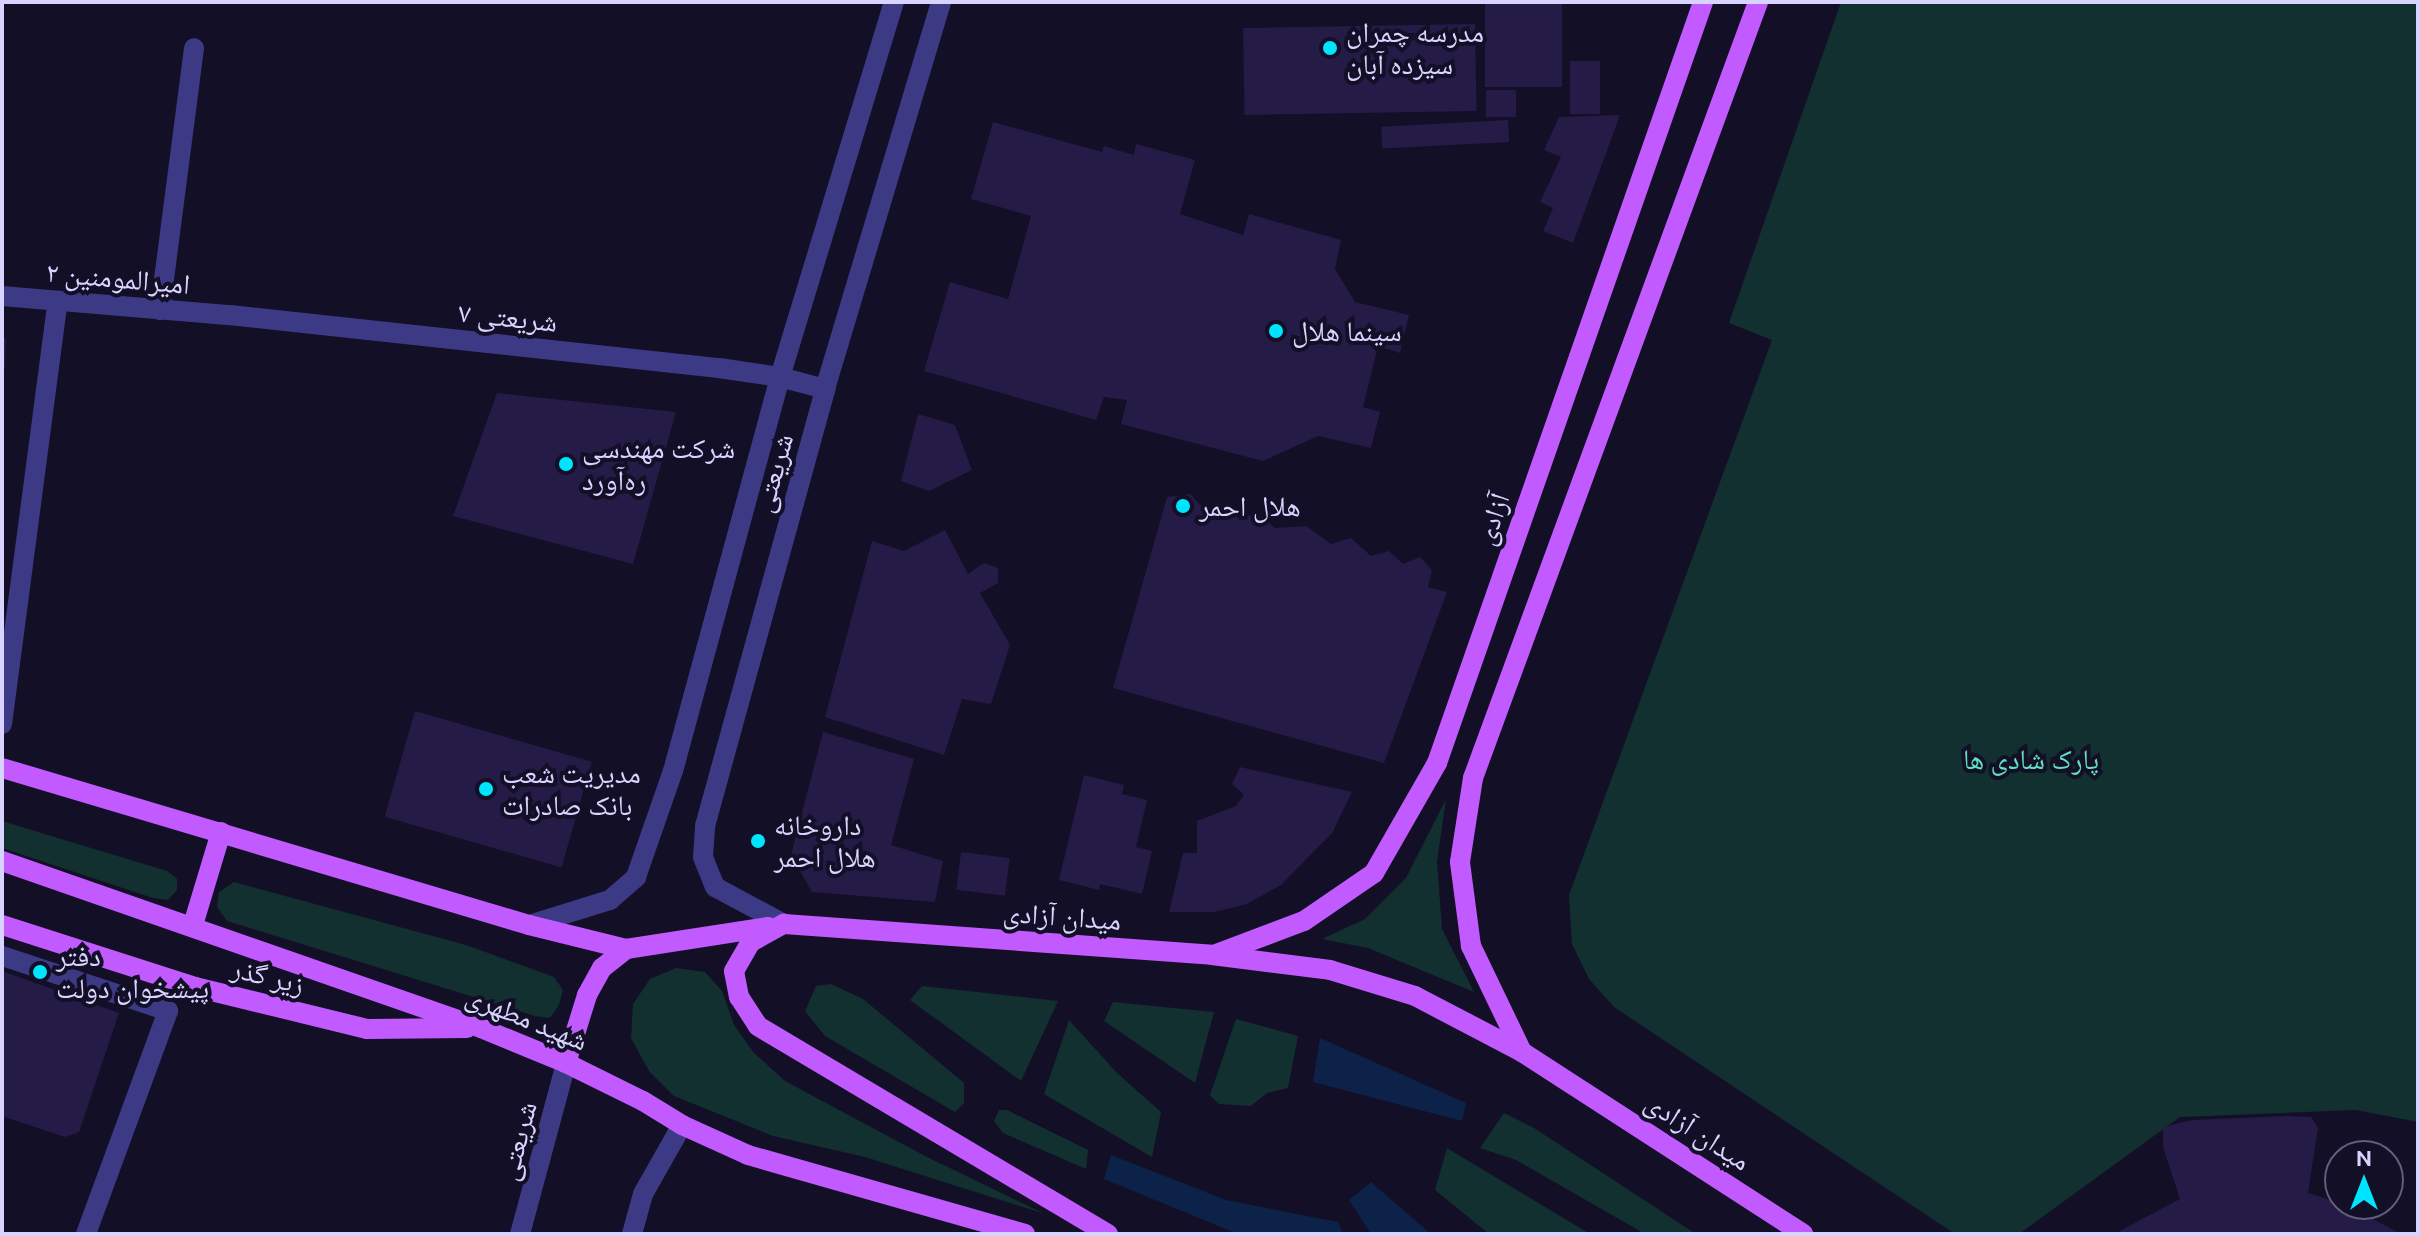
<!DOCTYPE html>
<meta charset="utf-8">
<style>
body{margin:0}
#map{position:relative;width:2420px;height:1236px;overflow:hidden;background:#130f26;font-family:Ubuntu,"Noto Naskh Arabic",sans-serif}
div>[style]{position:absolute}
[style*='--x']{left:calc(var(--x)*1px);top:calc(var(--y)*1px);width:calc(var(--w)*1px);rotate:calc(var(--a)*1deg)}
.green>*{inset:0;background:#12302f}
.water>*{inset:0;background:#0c2248}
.building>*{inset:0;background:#241b47;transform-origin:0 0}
.minor>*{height:20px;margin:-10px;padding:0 10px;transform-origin:10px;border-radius:10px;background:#3d3a85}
.major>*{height:20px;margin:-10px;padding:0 10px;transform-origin:10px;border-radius:10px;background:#c25bff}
.dots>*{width:22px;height:22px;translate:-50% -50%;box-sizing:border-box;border:4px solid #130f26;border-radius:50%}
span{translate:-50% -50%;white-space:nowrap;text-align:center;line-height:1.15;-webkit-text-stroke:8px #130f26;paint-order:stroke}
.poi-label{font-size:28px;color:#d9d4ff}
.left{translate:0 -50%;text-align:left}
.street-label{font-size:28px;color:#d9d4ff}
.park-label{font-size:28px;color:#5fe0c0}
.frame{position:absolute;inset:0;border:4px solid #d9d4ff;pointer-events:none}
.north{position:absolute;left:2324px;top:1140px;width:80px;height:80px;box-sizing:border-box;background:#130f26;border:2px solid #625e7d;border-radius:50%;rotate:0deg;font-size:22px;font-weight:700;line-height:32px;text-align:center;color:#d9d4ff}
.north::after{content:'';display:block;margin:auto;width:28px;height:36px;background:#00e5ff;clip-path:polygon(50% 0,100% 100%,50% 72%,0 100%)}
</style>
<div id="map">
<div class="green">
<i style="clip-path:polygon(1841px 2px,2418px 2px,2418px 1122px,2356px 1110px,2180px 1117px,2019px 1234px,1955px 1234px,1614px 1007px,1589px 979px,1572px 944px,1569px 895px,1772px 340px,1729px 323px)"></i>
<i style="clip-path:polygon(1446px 799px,1437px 862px,1442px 929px,1474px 992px,1368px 948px,1322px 939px,1365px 919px,1406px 878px)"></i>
<i style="clip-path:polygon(2px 821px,167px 871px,177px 879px,177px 890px,168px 900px,153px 898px,2px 848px)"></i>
<i style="clip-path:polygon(234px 882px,466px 945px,554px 977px,563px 990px,559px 1005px,550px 1018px,535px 1016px,227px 921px,217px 907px,219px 892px)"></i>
<i style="clip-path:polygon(676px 968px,705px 972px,722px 991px,734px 1025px,754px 1053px,785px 1081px,927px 1157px,1045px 1214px,865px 1157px,773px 1136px,674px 1096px,649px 1071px,631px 1038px,633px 1004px,650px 979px)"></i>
<i style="clip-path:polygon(831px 984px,863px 999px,964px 1083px,964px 1103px,955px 1112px,825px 1036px,805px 1011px,816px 986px)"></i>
<i style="clip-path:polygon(922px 986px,1058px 1001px,1021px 1081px,910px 1000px)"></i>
<i style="clip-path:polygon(1113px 1002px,1214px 1012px,1195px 1083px,1104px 1021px)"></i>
<i style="clip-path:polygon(1236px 1019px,1298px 1036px,1288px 1088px,1267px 1093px,1251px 1106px,1219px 1104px,1210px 1095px)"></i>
<i style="clip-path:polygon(1069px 1020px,1117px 1073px,1161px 1112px,1152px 1157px,1044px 1094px)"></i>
<i style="clip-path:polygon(999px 1110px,1007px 1110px,1088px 1150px,1086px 1169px,1003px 1133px,994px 1121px)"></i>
<i style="clip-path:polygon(1504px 1113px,1534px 1128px,1696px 1234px,1645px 1234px,1516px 1160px,1480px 1148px)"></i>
<i style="clip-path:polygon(1447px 1148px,1590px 1234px,1489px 1234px,1435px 1190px)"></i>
</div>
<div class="water">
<i style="clip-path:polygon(1320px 1038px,1466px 1103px,1462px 1121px,1313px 1082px)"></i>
<i style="clip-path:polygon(1111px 1155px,1226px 1200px,1338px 1222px,1343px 1234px,1238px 1234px,1104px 1179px)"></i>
<i style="clip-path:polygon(1371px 1182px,1431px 1234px,1371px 1234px,1349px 1200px)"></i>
</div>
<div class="building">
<i style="left:1485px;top:2px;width:77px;height:85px"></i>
<i style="left:1475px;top:24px;width:87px;height:232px;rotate:89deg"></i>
<i style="left:1570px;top:61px;width:30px;height:53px"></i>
<i style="left:1486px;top:90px;width:30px;height:27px"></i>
<i style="clip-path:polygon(1620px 115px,1573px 243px,1543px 231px,1553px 208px,1540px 202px,1561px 157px,1544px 150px,1559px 117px)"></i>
<i style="left:1508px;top:120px;width:22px;height:127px;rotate:87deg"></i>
<i style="clip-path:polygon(993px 122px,1102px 152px,1104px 146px,1134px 155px,1136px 144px,1195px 160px,1180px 214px,1243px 235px,1249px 214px,1341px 240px,1335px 269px,1355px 302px,1409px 315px,1400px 353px,1378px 346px,1363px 407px,1380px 412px,1371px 448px,1318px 436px,1263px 461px,1121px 424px,1127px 400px,1104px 397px,1096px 420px,924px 371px,950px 282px,1008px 299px,1031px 216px,971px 199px)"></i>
<i style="clip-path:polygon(2px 338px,6px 338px,5px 369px,2px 369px)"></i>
<i style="clip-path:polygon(497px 393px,676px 412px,633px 564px,453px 516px)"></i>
<i style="clip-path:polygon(918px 414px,955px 425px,972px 470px,929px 491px,901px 481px)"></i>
<i style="clip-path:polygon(1190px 494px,1206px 511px,1223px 504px,1238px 518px,1258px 514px,1275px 528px,1306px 526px,1331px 544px,1351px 538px,1371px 556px,1389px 551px,1403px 564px,1420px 557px,1432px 570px,1428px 587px,1447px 592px,1384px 763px,1113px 688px,1167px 497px)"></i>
<i style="clip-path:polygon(945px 530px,968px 574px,984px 563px,998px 568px,998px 583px,980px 593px,1010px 645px,991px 704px,962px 699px,944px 755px,825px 717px,872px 541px,904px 551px)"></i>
<i style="left:415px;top:711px;width:184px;height:110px;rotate:16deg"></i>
<i style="clip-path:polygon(823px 732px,914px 759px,891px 845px,943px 861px,935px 902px,812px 892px,791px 855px)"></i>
<i style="clip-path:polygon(1240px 767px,1352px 792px,1332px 833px,1281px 885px,1247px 904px,1214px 912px,1169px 912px,1183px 853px,1197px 853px,1197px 821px,1236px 806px,1244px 795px,1232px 784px)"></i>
<i style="clip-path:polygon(1084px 775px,1124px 785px,1122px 794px,1147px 800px,1136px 847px,1152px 851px,1142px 894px,1100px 884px,1099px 890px,1059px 880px)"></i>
<i style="left:961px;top:852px;width:49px;height:38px;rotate:7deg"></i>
<i style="clip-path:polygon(2px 971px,119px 1013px,79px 1132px,65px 1137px,2px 1116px)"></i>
<i style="clip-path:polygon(2287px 1116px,2311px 1117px,2318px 1128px,2308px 1193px,2347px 1205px,2401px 1234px,2114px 1234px,2180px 1199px,2163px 1147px,2163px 1127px,2192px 1120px)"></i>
</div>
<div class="minor">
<i style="--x:2;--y:296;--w:229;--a:4.8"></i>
<i style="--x:230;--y:315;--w:492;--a:6.2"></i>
<i style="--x:719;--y:368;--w:62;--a:8.4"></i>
<i style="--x:780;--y:377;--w:47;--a:14.9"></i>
<i style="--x:160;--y:310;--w:264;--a:-82.6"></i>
<i style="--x:2;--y:724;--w:427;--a:-82.5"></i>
<i style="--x:784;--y:924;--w:78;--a:-151.8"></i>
<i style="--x:715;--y:887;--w:32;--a:-112"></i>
<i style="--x:703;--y:857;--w:31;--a:-86"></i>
<i style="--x:705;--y:826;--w:453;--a:-74.6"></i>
<i style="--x:825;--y:389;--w:404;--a:-73.3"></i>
<i style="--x:529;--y:925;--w:85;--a:-17.2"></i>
<i style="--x:610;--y:900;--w:35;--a:-41"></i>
<i style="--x:636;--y:877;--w:112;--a:-70.8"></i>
<i style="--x:673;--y:771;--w:408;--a:-74.8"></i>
<i style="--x:780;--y:377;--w:392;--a:-73.1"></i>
<i style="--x:2;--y:956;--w:175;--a:18.3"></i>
<i style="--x:168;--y:1011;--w:238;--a:110.2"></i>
<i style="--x:520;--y:1234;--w:177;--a:-74.9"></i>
<i style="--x:632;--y:1234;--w:41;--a:-74.6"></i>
<i style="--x:643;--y:1194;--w:79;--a:-60.5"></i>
</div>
<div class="major">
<i style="--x:2;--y:768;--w:550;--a:16.59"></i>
<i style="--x:529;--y:925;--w:100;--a:13.9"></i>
<i style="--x:626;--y:949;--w:144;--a:-8.8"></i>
<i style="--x:2;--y:861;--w:507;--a:19.22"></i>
<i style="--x:481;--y:1028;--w:92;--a:22.4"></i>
<i style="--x:566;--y:1063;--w:86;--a:26.3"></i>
<i style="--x:643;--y:1101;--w:46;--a:31.6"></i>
<i style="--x:682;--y:1125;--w:72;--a:24.4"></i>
<i style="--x:748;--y:1155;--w:288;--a:15.9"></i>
<i style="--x:2;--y:925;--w:203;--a:17.8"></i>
<i style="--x:195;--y:987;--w:177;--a:13.7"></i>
<i style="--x:367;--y:1029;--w:100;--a:-0.6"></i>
<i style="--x:193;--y:925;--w:97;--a:-73.2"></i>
<i style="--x:1216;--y:954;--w:94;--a:-20.6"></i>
<i style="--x:1304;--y:921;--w:85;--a:-34.4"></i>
<i style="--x:1374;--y:873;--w:127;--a:-60.2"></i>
<i style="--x:1437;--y:763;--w:806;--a:-70.73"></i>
<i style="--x:1522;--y:1052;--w:118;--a:-115.7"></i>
<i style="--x:1471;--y:946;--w:85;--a:-97.5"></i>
<i style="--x:1460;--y:862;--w:85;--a:-81.2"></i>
<i style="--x:1473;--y:778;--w:827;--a:-69.83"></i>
<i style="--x:566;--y:1063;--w:71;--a:-72.8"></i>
<i style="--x:587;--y:995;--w:31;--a:-61"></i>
<i style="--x:602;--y:968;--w:31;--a:-38"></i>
<i style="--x:1108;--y:1234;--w:407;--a:-149.3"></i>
<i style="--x:758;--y:1026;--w:35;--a:-123"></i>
<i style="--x:739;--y:997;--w:26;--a:-101"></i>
<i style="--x:734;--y:971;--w:34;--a:-60"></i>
<i style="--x:751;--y:942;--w:38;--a:-29"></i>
<i style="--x:784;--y:924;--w:429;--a:4.1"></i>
<i style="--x:1212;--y:955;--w:119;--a:7.2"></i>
<i style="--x:1330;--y:970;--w:89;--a:17"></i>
<i style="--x:1415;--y:996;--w:121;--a:27.6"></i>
<i style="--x:1522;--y:1052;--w:335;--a:32.9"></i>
</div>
<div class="dots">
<i style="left:1330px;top:48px;background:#00e5ff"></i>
<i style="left:1276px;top:331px;background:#00e5ff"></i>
<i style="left:566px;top:464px;background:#00e5ff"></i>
<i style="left:1183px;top:506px;background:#00e5ff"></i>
<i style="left:486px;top:789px;background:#00e5ff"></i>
<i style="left:758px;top:841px;background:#00e5ff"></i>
<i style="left:40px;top:972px;background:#00e5ff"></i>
</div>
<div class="poi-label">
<span class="left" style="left:1346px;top:48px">مدرسه چمران<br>سیزده آبان</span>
<span class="left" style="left:1292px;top:331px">سینما هلال</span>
<span class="left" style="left:582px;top:464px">شرکت مهندسی<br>ره‌آورد</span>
<span class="left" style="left:1199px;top:506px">هلال احمر</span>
<span class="left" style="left:502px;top:789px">مدیریت شعب<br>بانک صادرات</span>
<span class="left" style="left:774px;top:841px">داروخانه<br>هلال احمر</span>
<span class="left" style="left:56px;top:972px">دفتر<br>پیشخوان دولت</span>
</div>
<div class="street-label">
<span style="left:118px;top:278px;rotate:5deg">امیرالمومنین ۲</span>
<span style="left:508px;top:317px;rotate:6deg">شریعتی ۷</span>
<span style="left:773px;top:473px;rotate:-74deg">شریعتی</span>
<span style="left:1492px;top:519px;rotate:-71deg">آزادی</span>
<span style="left:1062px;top:916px;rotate:4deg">میدان آزادی</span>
<span style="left:268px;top:976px;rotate:14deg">زیر گذر</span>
<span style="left:527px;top:1018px;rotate:22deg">شهید مطهری</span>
<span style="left:1698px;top:1131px;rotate:33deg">میدان آزادی</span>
<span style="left:517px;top:1141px;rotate:-75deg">شریعتی</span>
</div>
<div class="park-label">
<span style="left:2031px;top:759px">پارک شادی ها</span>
</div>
<div class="frame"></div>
<div class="north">N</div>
</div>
